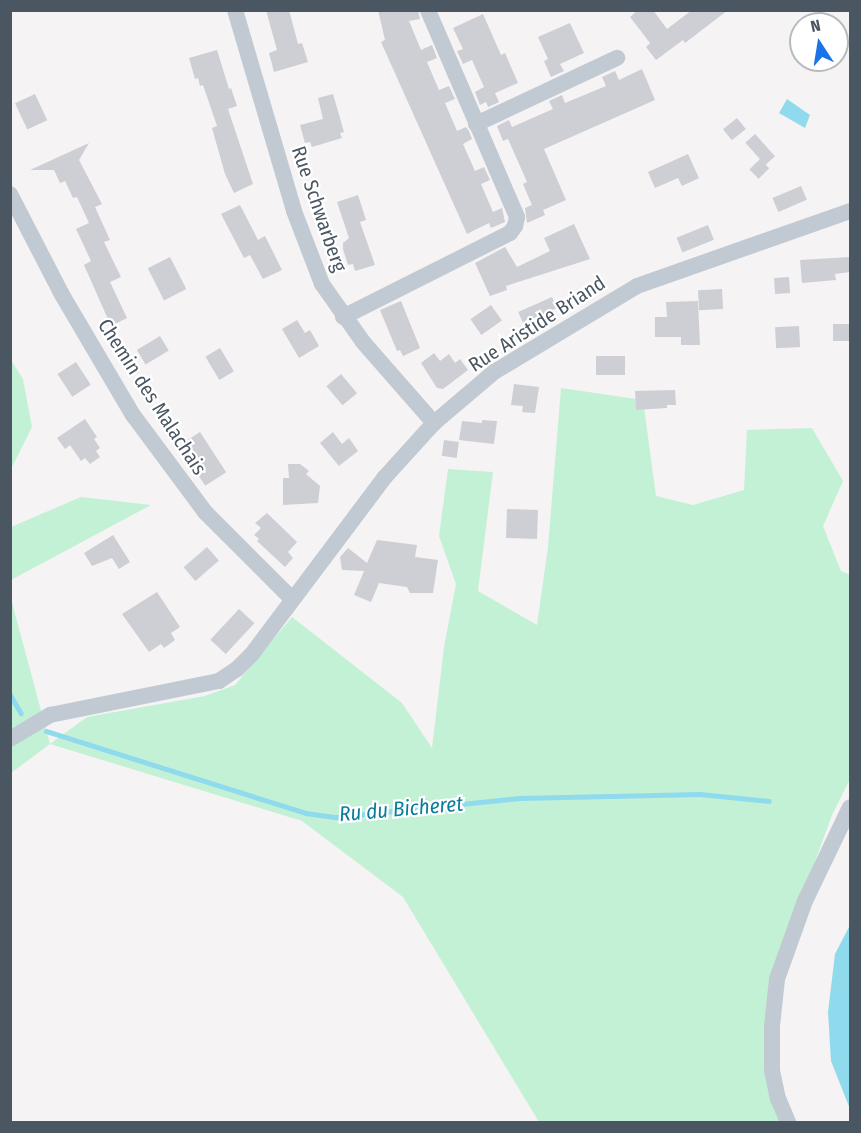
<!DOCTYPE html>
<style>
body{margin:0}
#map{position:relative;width:861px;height:1133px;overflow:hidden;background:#f5f3f3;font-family:"Fira Sans Condensed",sans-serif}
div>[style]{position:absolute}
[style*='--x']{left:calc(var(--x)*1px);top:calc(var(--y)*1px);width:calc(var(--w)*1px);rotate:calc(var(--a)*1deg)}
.green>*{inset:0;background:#c3f1d5}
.water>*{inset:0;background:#90daee}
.stream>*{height:4.5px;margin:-2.25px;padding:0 2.25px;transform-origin:2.25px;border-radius:2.25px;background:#90daee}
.building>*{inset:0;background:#cdcfd5;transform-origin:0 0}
.minor>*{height:16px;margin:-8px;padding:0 8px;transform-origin:8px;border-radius:8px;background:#c1cad2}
span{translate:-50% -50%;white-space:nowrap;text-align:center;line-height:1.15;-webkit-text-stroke:4.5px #fff;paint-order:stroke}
.street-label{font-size:20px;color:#4a5661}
.water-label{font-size:21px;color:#0c7c9b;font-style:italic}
.frame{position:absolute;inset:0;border:12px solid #4a5661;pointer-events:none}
.north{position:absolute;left:789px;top:12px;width:60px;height:60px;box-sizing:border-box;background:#fff;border:2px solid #b7bbc0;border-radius:50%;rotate:348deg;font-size:16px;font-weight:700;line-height:24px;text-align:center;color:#4a5661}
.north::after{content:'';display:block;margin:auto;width:21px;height:27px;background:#1a73e8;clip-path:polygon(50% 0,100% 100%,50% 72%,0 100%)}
</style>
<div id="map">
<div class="green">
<i style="clip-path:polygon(11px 360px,23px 379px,32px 427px,11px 469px)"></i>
<i style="clip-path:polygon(561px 388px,643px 400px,656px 496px,693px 505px,744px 490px,747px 430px,812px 428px,843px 481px,823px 526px,841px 571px,850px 575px,850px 779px,832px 815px,772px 978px,783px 1122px,539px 1122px,403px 897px,302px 821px,50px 744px,11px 773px,10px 595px,50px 744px,87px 717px,205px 696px,235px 685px,292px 617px,402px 703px,432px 748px,444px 647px,456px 584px,439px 536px,448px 469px,493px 472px,478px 591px,537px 625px,548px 547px)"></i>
<i style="clip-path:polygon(81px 497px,151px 505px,11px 580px,11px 527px)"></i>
</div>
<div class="water">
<i style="clip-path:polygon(787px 99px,810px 115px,805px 128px,779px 113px)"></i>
<i style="clip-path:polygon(850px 925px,850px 1109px,831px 1061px,828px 1012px,835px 954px)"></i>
</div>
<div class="stream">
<i style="--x:10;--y:694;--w:22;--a:60"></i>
<i style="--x:46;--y:731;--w:273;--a:17.5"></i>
<i style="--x:306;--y:813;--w:30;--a:8"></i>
<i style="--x:336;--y:817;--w:184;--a:-5.9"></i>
<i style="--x:519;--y:798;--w:181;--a:-1.3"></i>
<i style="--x:700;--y:794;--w:69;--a:5.8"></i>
</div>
<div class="building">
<i style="clip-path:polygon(266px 10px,289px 10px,298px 44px,302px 43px,308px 62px,274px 72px,269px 53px,277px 50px)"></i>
<i style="clip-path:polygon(378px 10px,418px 10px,420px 19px,409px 21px,421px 50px,432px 45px,437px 58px,427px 62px,439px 90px,449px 86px,455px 99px,445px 103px,457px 131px,466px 127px,469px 131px,472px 139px,463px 144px,475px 171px,484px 167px,490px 180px,481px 184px,493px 212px,502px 208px,505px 222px,491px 228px,489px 223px,467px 234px,381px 42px,385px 40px)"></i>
<i style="clip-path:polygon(638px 10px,653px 10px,667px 29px,692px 10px,728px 10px,685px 43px,683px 40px,656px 60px,646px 47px,650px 43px,630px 17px)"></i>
<i style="clip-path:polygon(483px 14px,501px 55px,505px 53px,518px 83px,495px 93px,499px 102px,488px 107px,486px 102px,480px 105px,475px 92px,484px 87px,472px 60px,463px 64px,457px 51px,463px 49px,453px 28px)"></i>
<i style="clip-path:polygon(570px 23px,584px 53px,560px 64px,564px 71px,551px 77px,544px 61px,548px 59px,538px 37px)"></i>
<i style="clip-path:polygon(217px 50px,229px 89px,231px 88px,237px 106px,228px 109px,253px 184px,234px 193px,225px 174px,212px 128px,217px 126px,203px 85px,200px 86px,198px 78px,195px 79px,189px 58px)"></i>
<i style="clip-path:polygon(642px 69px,655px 100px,544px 149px,566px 200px,543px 210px,545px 215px,527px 223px,525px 208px,532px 205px,523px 184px,527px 182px,508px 139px,503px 141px,497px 126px,509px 120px,512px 127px,553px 109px,549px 101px,562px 95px,565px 103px,606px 86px,602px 77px,615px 71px,619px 80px)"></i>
<i style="left:35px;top:94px;width:29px;height:22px;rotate:65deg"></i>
<i style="clip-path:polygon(333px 94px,344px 132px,340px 133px,342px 138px,312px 147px,310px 142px,305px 143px,300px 125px,323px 119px,318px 98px)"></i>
<i style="left:737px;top:118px;width:14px;height:18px;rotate:51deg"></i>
<i style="left:755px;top:134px;width:30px;height:13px;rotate:48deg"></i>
<i style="clip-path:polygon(89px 143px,79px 160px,102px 204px,95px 207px,110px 240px,104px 242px,121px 277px,110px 282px,127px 318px,111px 326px,84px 265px,91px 261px,76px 229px,89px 223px,77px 197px,73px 198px,65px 181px,60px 183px,54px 170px,30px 170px)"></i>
<i style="clip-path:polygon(688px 154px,699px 178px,682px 186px,678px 178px,655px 188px,648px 172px)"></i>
<i style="left:760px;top:159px;width:13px;height:15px;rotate:45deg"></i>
<i style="left:801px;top:186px;width:15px;height:31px;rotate:67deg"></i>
<i style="clip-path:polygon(358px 195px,366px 220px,360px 222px,375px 265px,355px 271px,353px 264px,348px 265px,343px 249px,343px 243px,349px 238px,337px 202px)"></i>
<i style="clip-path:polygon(240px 205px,258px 240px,265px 236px,282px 270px,263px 279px,250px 255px,244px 258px,221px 214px)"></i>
<i style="clip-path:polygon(574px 224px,590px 259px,506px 286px,507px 290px,490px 296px,475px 263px,505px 247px,517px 267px,550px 251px,544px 238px)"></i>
<i style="left:708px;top:225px;width:16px;height:34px;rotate:68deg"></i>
<i style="left:170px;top:257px;width:36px;height:25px;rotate:63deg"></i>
<i style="clip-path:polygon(850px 257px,850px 272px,835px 274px,836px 280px,802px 283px,800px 260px)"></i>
<i style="left:789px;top:277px;width:16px;height:15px;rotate:86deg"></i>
<i style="left:722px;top:289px;width:20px;height:24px;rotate:87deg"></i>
<i style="left:552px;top:297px;width:12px;height:37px;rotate:66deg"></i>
<i style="clip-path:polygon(401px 301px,420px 348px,403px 356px,400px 350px,397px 351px,380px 310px)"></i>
<i style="clip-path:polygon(698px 301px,700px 345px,681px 345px,681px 337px,655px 337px,655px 317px,667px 317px,666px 302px)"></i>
<i style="left:491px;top:305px;width:19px;height:25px;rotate:55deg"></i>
<i style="clip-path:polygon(297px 320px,305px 333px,310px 330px,319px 346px,299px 358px,282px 329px)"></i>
<i style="left:850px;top:324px;width:17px;height:17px;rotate:90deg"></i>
<i style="left:799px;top:326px;width:21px;height:24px;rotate:87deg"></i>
<i style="left:160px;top:336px;width:17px;height:27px;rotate:59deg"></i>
<i style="left:220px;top:348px;width:27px;height:17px;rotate:59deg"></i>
<i style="clip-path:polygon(434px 353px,440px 361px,449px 354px,455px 363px,460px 359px,468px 370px,443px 389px,437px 388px,421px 363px)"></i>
<i style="left:596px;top:356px;width:29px;height:19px"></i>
<i style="left:76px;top:362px;width:27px;height:22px;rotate:57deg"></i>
<i style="left:341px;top:374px;width:25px;height:19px;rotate:50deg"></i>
<i style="clip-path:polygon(514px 384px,539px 387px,535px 413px,522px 412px,523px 406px,511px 405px)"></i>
<i style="clip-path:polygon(675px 390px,676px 405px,667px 405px,667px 408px,636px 410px,635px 391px)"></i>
<i style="clip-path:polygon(85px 419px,97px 437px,94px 439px,100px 448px,96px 451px,100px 457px,90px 464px,85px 458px,81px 461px,70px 445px,65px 449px,57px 438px)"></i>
<i style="clip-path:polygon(482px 420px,497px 421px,494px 444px,459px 440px,462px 421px,482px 423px)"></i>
<i style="left:200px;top:432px;width:48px;height:25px;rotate:57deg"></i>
<i style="clip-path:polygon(333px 432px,342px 444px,349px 438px,358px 451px,339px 466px,320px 443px)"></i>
<i style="left:444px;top:440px;width:15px;height:16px;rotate:8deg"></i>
<i style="clip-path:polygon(288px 464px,300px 464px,309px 471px,306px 474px,320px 486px,318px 503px,283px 505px,283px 478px,289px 478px)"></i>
<i style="left:507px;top:509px;width:31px;height:29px;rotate:2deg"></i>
<i style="clip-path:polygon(267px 513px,297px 542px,288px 552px,293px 558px,285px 567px,257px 541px,259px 539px,254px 535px,261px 528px,255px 523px)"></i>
<i style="clip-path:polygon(113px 535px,130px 562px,119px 569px,112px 558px,92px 566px,84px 553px)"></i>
<i style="clip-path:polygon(377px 540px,417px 545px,415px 557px,438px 560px,433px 593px,410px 593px,407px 587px,379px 583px,371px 602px,354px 595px,364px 571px,342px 570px,340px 557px,348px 548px,367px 563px)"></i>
<i style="left:207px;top:547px;width:18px;height:31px;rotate:49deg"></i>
<i style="clip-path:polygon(157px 592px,180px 627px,171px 633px,175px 640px,164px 648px,161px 644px,149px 652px,122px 614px)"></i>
<i style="left:239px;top:609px;width:21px;height:42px;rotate:43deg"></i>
</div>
<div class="minor">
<i style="--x:235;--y:10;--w:209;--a:73.6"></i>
<i style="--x:294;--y:211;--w:78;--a:69"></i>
<i style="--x:322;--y:284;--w:71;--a:54.7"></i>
<i style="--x:363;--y:342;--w:108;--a:48.8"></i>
<i style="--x:476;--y:124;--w:156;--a:-25.1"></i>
<i style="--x:10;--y:194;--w:111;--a:62.7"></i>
<i style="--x:61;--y:293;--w:142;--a:59.5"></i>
<i style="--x:133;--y:415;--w:121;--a:53.4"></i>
<i style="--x:205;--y:512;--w:123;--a:45"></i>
<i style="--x:343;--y:317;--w:187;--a:-26.7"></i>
<i style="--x:510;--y:233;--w:9;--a:-54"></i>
<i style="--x:515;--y:226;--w:9;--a:-77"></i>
<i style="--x:517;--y:217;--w:225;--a:-113.3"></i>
<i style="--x:10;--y:739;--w:47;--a:-31"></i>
<i style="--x:50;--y:715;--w:172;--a:-11.4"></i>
<i style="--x:219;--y:681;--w:22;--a:-34"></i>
<i style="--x:237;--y:669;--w:21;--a:-45"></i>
<i style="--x:252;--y:654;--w:221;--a:-53.1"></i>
<i style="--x:385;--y:477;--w:73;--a:-47.8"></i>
<i style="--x:434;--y:423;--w:79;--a:-40.4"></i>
<i style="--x:494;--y:372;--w:167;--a:-31"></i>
<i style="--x:637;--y:286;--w:226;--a:-19.4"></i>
<i style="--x:788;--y:1122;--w:25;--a:-113"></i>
<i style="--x:778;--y:1099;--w:30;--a:-102"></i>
<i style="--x:772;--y:1070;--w:44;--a:-90"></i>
<i style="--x:772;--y:1026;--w:47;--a:-83.9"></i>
<i style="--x:777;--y:979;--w:83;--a:-70.3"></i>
<i style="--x:805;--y:901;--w:104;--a:-64.4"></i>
</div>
<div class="street-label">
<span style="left:319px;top:209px;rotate:71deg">Rue Schwarberg</span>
<span style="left:537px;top:324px;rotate:-33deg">Rue Aristide Briand</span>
<span style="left:152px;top:397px;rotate:57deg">Chemin des Malachais</span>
</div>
<div class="water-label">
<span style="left:401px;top:809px;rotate:-5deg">Ru du Bicheret</span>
</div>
<div class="frame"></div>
<div class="north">N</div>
</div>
